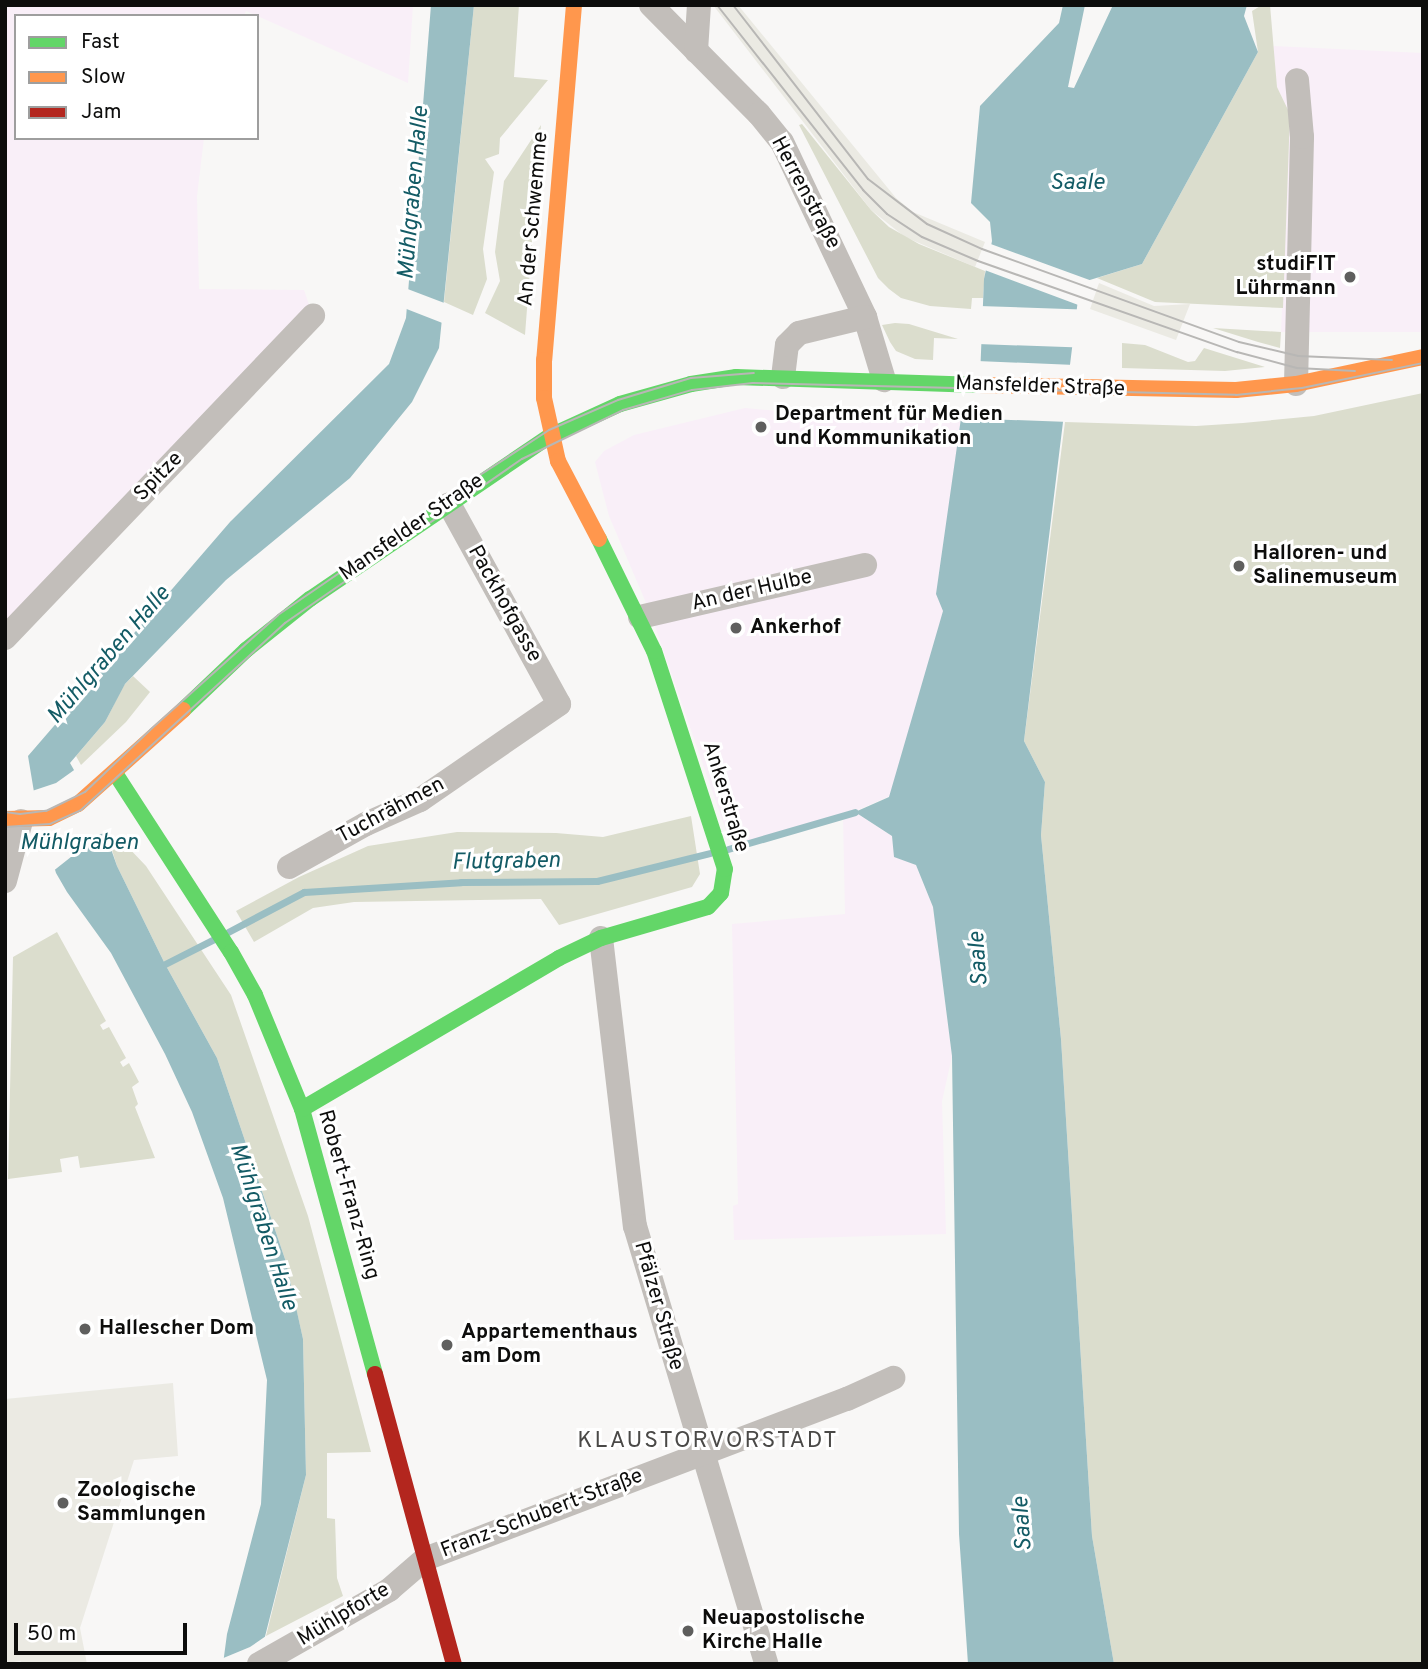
<!DOCTYPE html>
<meta charset="utf-8">
<style>
body{margin:0}
#map{position:relative;width:1428px;height:1669px;overflow:hidden;background:#f8f7f6;font-family:Overpass,sans-serif}
div>[style]{position:absolute}
[style*='--x']{left:calc(var(--x)*1px);top:calc(var(--y)*1px);width:calc(var(--w)*1px);rotate:calc(var(--a)*1deg)}
.commercial>*{inset:0;background:#f9eff8}
.built>*{inset:0;background:#ebeae3}
.green>*{inset:0;background:#dbddcd}
.water>*{inset:0;background:#9abec3}
.pier>*{inset:0;background:#f8f7f6;transform-origin:0 0}
.stream>*{height:7px;margin:-3.5px;padding:0 3.5px;transform-origin:3.5px;border-radius:3.5px;background:#9abec3}
.street>*{height:24px;margin:-12px;padding:0 12px;transform-origin:12px;border-radius:12px;background:#c2beba}
.fast>*{height:16px;margin:-8px;padding:0 8px;transform-origin:8px;border-radius:8px;background:#63d668}
.slow>*{height:16px;margin:-8px;padding:0 8px;transform-origin:8px;border-radius:8px;background:#ff974d}
.jam>*{height:16px;margin:-8px;padding:0 8px;transform-origin:8px;border-radius:8px;background:#b3261e}
.tram>*{height:2px;margin:-1px;padding:0 1px;transform-origin:1px;border-radius:1px;background:#b8b7b5}
.dots>*{width:19px;height:19px;translate:-50% -50%;box-sizing:border-box;border:4px solid #fff;border-radius:50%}
span{translate:-50% -50%;white-space:nowrap;text-align:center;line-height:1.15;-webkit-text-stroke:6px #fff;paint-order:stroke}
.street-label{font-size:21px;color:#0d0d0c}
.poi-label{font-size:21px;color:#0d0d0c;font-weight:700}
.right{translate:-100% -50%;text-align:right}
.left{translate:0 -50%;text-align:left}
.water-label{font-size:23px;color:#135b65;font-style:italic}
.neighbourhood-label{font-size:23px;color:#4a4947;letter-spacing:2px}
.frame{position:absolute;inset:0;border:7px solid #0d0d0c;pointer-events:none}
.legend{position:absolute;left:14px;top:14px;width:245px;height:126px;box-sizing:border-box;background:#fff;border:2px solid #9e9e9e;margin:0;padding:9px 12px;list-style:none;font-size:21px;color:#0d0d0c}
.legend li{display:flex;align-items:center;gap:14px;height:35px}
.legend b{width:35px;border:2px solid #9e9e9e}
.scale{position:absolute;left:14px;top:1623px;width:173px;height:32px;box-sizing:border-box;border:4px solid #0d0d0c;border-top:0;padding-left:9px;font-size:21px;line-height:24px;white-space:nowrap;color:#0d0d0c;-webkit-text-stroke:5px #fff;paint-order:stroke}
</style>
<div id="map">
<div class="commercial">
<i style="clip-path:polygon(5px 5px,413px 5px,408px 83px,246px 11px,244px 16px,16px 16px,16px 138px,204px 138px,197px 196px,199px 289px,304px 290px,313px 316px,5px 637px)"></i>
<i style="clip-path:polygon(1273px 46px,1423px 53px,1423px 332px,1281px 332px,1290px 114px,1277px 87px)"></i>
<i style="clip-path:polygon(745px 408px,851px 418px,961px 418px,938px 592px,946px 609px,892px 795px,858px 810px,732px 848px,650px 612px,609px 516px,595px 462px,604px 451px,634px 435px)"></i>
<i style="clip-path:polygon(855px 812px,892px 836px,895px 857px,916px 865px,933px 907px,952px 1056px,942px 1101px,946px 1234px,734px 1240px,733px 1206px,738px 1204px,732px 924px,845px 914px,843px 816px)"></i>
</div>
<div class="built">
<i style="clip-path:polygon(713px 5px,738px 5px,896px 198px,913px 212px,985px 242px,975px 267px,905px 237px,871px 210px)"></i>
<i style="clip-path:polygon(1099px 283px,1154px 306px,1190px 304px,1176px 340px,1090px 309px)"></i>
<i style="clip-path:polygon(173px 1383px,178px 1456px,134px 1460px,80px 1628px,87px 1664px,24px 1664px,20px 1661px,7px 1663px,5px 1399px)"></i>
</div>
<div class="green">
<i style="clip-path:polygon(474px 5px,519px 5px,514px 77px,548px 80px,500px 138px,499px 154px,485px 159px,494px 172px,483px 249px,487px 279px,473px 315px,444px 302px)"></i>
<i style="clip-path:polygon(1262px 5px,1270px 5px,1277px 87px,1290px 114px,1283px 308px,1155px 302px,1097px 278px,1142px 264px,1258px 52px,1252px 11px)"></i>
<i style="clip-path:polygon(802px 124px,871px 210px,889px 227px,919px 244px,985px 271px,983px 298px,972px 298px,971px 309px,930px 306px,901px 298px,889px 289px,878px 278px,799px 125px)"></i>
<i style="clip-path:polygon(541px 125px,525px 335px,485px 313px,500px 281px,495px 252px,504px 181px)"></i>
<i style="clip-path:polygon(895px 323px,909px 324px,958px 339px,934px 338px,933px 360px,915px 359px,896px 351px,890px 342px,882px 325px)"></i>
<i style="clip-path:polygon(1213px 328px,1281px 332px,1280px 348px,1258px 342px)"></i>
<i style="clip-path:polygon(1122px 343px,1145px 345px,1188px 362px,1195px 361px,1204px 348px,1265px 367px,1225px 371px,1122px 368px)"></i>
<i style="clip-path:polygon(1423px 393px,1423px 1664px,1114px 1664px,1092px 1536px,1061px 1039px,1041px 835px,1045px 782px,1024px 741px,1065px 422px,1196px 426px,1243px 423px,1314px 416px)"></i>
<i style="clip-path:polygon(133px 676px,150px 692px,126px 722px,81px 765px,76px 756px,105px 722px,124px 685px)"></i>
<i style="clip-path:polygon(691px 816px,700px 874px,692px 887px,559px 925px,541px 899px,354px 902px,313px 908px,254px 942px,236px 911px,299px 877px,368px 846px,457px 832px,556px 833px,603px 837px)"></i>
<i style="clip-path:polygon(107px 834px,125px 844px,146px 866px,231px 995px,308px 1216px,371px 1452px,327px 1453px,327px 1518px,335px 1519px,337px 1578px,343px 1596px,266px 1636px,306px 1475px,303px 1339px,285px 1259px,217px 1058px,165px 964px,117px 866px)"></i>
<i style="clip-path:polygon(57px 932px,106px 1021px,100px 1025px,103px 1030px,109px 1027px,126px 1058px,120px 1062px,123px 1067px,129px 1063px,139px 1082px,132px 1087px,138px 1104px,135px 1107px,155px 1158px,80px 1168px,78px 1156px,60px 1159px,62px 1172px,8px 1179px,13px 957px)"></i>
</div>
<div class="water">
<i style="clip-path:polygon(431px 5px,474px 5px,439px 348px,412px 402px,350px 478px,226px 580px,125px 684px,105px 722px,70px 763px,98px 812px,117px 866px,165px 964px,217px 1058px,286px 1262px,303px 1339px,306px 1475px,258px 1664px,223px 1664px,227px 1634px,261px 1504px,267px 1380px,223px 1198px,192px 1112px,165px 1054px,111px 953px,67px 892px,56px 873px,37px 810px,28px 756px,230px 522px,389px 364px,406px 318px)"></i>
<i style="clip-path:polygon(1063px 5px,1085px 5px,1068px 87px,1074px 88px,1113px 5px,1247px 5px,1244px 16px,1258px 52px,1142px 264px,1080px 283px,1024px 741px,1045px 782px,1041px 835px,1061px 1039px,1092px 1536px,1114px 1664px,968px 1664px,959px 1534px,952px 1056px,933px 907px,916px 865px,894px 857px,892px 836px,855px 812px,889px 797px,943px 611px,936px 594px,961px 418px,979px 401px,984px 279px,992px 241px,990px 222px,971px 203px,980px 106px,1059px 23px)"></i>
</div>
<div class="pier">
<i style="clip-path:polygon(988px 243px,1095px 282px,1084px 285px,1081px 306px,982px 269px)"></i>
<i style="clip-path:polygon(405px 288px,447px 304px,445px 324px,404px 308px)"></i>
<i style="left:979px;top:306px;width:102px;height:38px;rotate:2deg"></i>
<i style="clip-path:polygon(977px 361px,1075px 365px,1069px 422px,957px 418px,976px 400px)"></i>
<i style="clip-path:polygon(77px 768px,111px 833px,100px 834px,52px 872px,34px 811px,32px 791px,56px 783px)"></i>
<i style="clip-path:polygon(266px 1636px,258px 1664px,221px 1664px,221px 1659px,250px 1647px)"></i>
</div>
<div class="stream">
<i style="--x:728;--y:849;--w:132;--a:-16.2"></i>
<i style="--x:228;--y:932;--w:86;--a:-27.8"></i>
<i style="--x:304;--y:892;--w:157;--a:-3.6"></i>
<i style="--x:461;--y:882;--w:136;--a:-0.4"></i>
<i style="--x:597;--y:881;--w:116;--a:-13.9"></i>
<i style="--x:165;--y:964;--w:55;--a:-27"></i>
</div>
<div class="street">
<i style="--x:651;--y:5;--w:153;--a:45.3"></i>
<i style="--x:759;--y:114;--w:36;--a:51"></i>
<i style="--x:782;--y:142;--w:194;--a:64.6"></i>
<i style="--x:865;--y:317;--w:66;--a:73.2"></i>
<i style="--x:696;--y:51;--w:46;--a:-86.3"></i>
<i style="--x:783;--y:377;--w:32;--a:-83"></i>
<i style="--x:787;--y:345;--w:17;--a:-45"></i>
<i style="--x:799;--y:333;--w:68;--a:-13.6"></i>
<i style="--x:1296;--y:384;--w:247;--a:-88.6"></i>
<i style="--x:1302;--y:137;--w:57;--a:-95"></i>
<i style="--x:640;--y:617;--w:231;--a:-13"></i>
<i style="--x:5;--y:638;--w:446;--a:-46.3"></i>
<i style="--x:289;--y:867;--w:88;--a:-29.2"></i>
<i style="--x:366;--y:824;--w:59;--a:-24"></i>
<i style="--x:420;--y:800;--w:169;--a:-34.6"></i>
<i style="--x:559;--y:704;--w:228;--a:-118.8"></i>
<i style="--x:5;--y:881;--w:62;--a:-75.1"></i>
<i style="--x:601;--y:938;--w:290;--a:83.3"></i>
<i style="--x:635;--y:1226;--w:457;--a:73.3"></i>
<i style="--x:259;--y:1664;--w:150;--a:-29.6"></i>
<i style="--x:389;--y:1590;--w:48;--a:-40.7"></i>
<i style="--x:425;--y:1559;--w:451;--a:-20.8"></i>
<i style="--x:847;--y:1399;--w:51;--a:-24.5"></i>
</div>
<div class="fast">
<i style="--x:183;--y:710;--w:87;--a:-43.6"></i>
<i style="--x:246;--y:650;--w:82;--a:-38.6"></i>
<i style="--x:310;--y:599;--w:290;--a:-34.2"></i>
<i style="--x:550;--y:436;--w:77;--a:-24.6"></i>
<i style="--x:620;--y:404;--w:74;--a:-15.7"></i>
<i style="--x:691;--y:384;--w:46;--a:-8.8"></i>
<i style="--x:736;--y:377;--w:243;--a:1.9"></i>
<i style="--x:115;--y:773;--w:213;--a:57.1"></i>
<i style="--x:231;--y:952;--w:49;--a:60.8"></i>
<i style="--x:255;--y:995;--w:123;--a:67.6"></i>
<i style="--x:302;--y:1109;--w:275;--a:74.6"></i>
<i style="--x:302;--y:1109;--w:298;--a:-30.4"></i>
<i style="--x:559;--y:958;--w:47;--a:-25.5"></i>
<i style="--x:601;--y:938;--w:111;--a:-16.2"></i>
<i style="--x:708;--y:907;--w:19;--a:-47"></i>
<i style="--x:721;--y:893;--w:24;--a:-81"></i>
<i style="--x:725;--y:869;--w:229;--a:-108"></i>
<i style="--x:654;--y:651;--w:125;--a:-116.2"></i>
</div>
<div class="slow">
<i style="--x:574;--y:5;--w:356;--a:94.8"></i>
<i style="--x:544;--y:360;--w:38;--a:90"></i>
<i style="--x:544;--y:398;--w:65;--a:77.5"></i>
<i style="--x:558;--y:461;--w:88;--a:62.3"></i>
<i style="--x:979;--y:385;--w:257;--a:1.1"></i>
<i style="--x:1236;--y:390;--w:60;--a:-5.7"></i>
<i style="--x:1296;--y:384;--w:130;--a:-12"></i>
<i style="--x:5;--y:819;--w:44;--a:-1.3"></i>
<i style="--x:49;--y:818;--w:32;--a:-26"></i>
<i style="--x:78;--y:804;--w:141;--a:-41.8"></i>
</div>
<div class="jam">
<i style="--x:375;--y:1374;--w:301;--a:74.8"></i>
</div>
<div class="tram">
<i style="--x:717;--y:5;--w:236;--a:51.7"></i>
<i style="--x:863;--y:190;--w:34;--a:45"></i>
<i style="--x:887;--y:214;--w:42;--a:33.3"></i>
<i style="--x:922;--y:237;--w:61;--a:23.2"></i>
<i style="--x:978;--y:261;--w:275;--a:19.4"></i>
<i style="--x:1237;--y:352;--w:62;--a:14.9"></i>
<i style="--x:1297;--y:368;--w:58;--a:3"></i>
<i style="--x:733;--y:5;--w:220;--a:52.2"></i>
<i style="--x:868;--y:179;--w:74;--a:37.3"></i>
<i style="--x:927;--y:224;--w:60;--a:24.4"></i>
<i style="--x:982;--y:249;--w:273;--a:19.9"></i>
<i style="--x:1239;--y:342;--w:61;--a:13.3"></i>
<i style="--x:1298;--y:356;--w:94;--a:2.4"></i>
<i style="--x:480;--y:475;--w:82;--a:-33.1"></i>
<i style="--x:549;--y:430;--w:75;--a:-23.5"></i>
<i style="--x:618;--y:400;--w:76;--a:-16.8"></i>
<i style="--x:691;--y:378;--w:63;--a:-4.5"></i>
<i style="--x:5;--y:812;--w:15;--a:8"></i>
<i style="--x:20;--y:814;--w:26;--a:-7"></i>
<i style="--x:46;--y:811;--w:43;--a:-26"></i>
<i style="--x:85;--y:792;--w:90;--a:-43.6"></i>
<i style="--x:150;--y:730;--w:172;--a:-41.9"></i>
<i style="--x:278;--y:615;--w:165;--a:-34.4"></i>
<i style="--x:5;--y:827;--w:45;--a:-3.8"></i>
<i style="--x:50;--y:824;--w:34;--a:-24"></i>
<i style="--x:81;--y:810;--w:277;--a:-42.5"></i>
<i style="--x:285;--y:623;--w:288;--a:-34.7"></i>
<i style="--x:522;--y:459;--w:112;--a:-25.9"></i>
<i style="--x:623;--y:410;--w:72;--a:-16.2"></i>
<i style="--x:692;--y:390;--w:61;--a:-6.5"></i>
<i style="--x:753;--y:383;--w:483;--a:1.4"></i>
<i style="--x:1236;--y:395;--w:66;--a:-6.1"></i>
<i style="--x:1302;--y:388;--w:124;--a:-11.7"></i>
</div>
<div class="dots">
<i style="left:1350px;top:277px;background:#5f5f5e"></i>
<i style="left:761px;top:427px;background:#5f5f5e"></i>
<i style="left:1239px;top:566px;background:#5f5f5e"></i>
<i style="left:736px;top:628px;background:#5f5f5e"></i>
<i style="left:85px;top:1329px;background:#5f5f5e"></i>
<i style="left:447px;top:1345px;background:#5f5f5e"></i>
<i style="left:63px;top:1503px;background:#5f5f5e"></i>
<i style="left:688px;top:1631px;background:#5f5f5e"></i>
</div>
<div class="street-label">
<span style="left:805px;top:193px;rotate:62deg">Herrenstraße</span>
<span style="left:534px;top:219px;rotate:-85deg">An der Schwemme</span>
<span style="left:1040px;top:387px;rotate:2deg">Mansfelder Straße</span>
<span style="left:159px;top:477px;rotate:-46deg">Spitze</span>
<span style="left:412px;top:528px;rotate:-35deg">Mansfelder Straße</span>
<span style="left:752px;top:591px;rotate:-13deg">An der Hulbe</span>
<span style="left:504px;top:604px;rotate:61deg">Packhofgasse</span>
<span style="left:725px;top:797px;rotate:73deg">Ankerstraße</span>
<span style="left:391px;top:811px;rotate:-28deg">Tuchrähmen</span>
<span style="left:348px;top:1195px;rotate:74deg">Robert-Franz-Ring</span>
<span style="left:658px;top:1306px;rotate:74deg">Pfälzer Straße</span>
<span style="left:542px;top:1514px;rotate:-21deg">Franz-Schubert-Straße</span>
<span style="left:344px;top:1615px;rotate:-31deg">Mühlpforte</span>
</div>
<div class="poi-label">
<span class="right" style="left:1336px;top:277px">studiFIT<br>Lührmann</span>
<span class="left" style="left:775px;top:427px">Department für Medien<br>und Kommunikation</span>
<span class="left" style="left:1253px;top:566px">Halloren- und<br>Salinemuseum</span>
<span class="left" style="left:750px;top:628px">Ankerhof</span>
<span class="left" style="left:99px;top:1329px">Hallescher Dom</span>
<span class="left" style="left:461px;top:1345px">Appartementhaus<br>am Dom</span>
<span class="left" style="left:77px;top:1503px">Zoologische<br>Sammlungen</span>
<span class="left" style="left:702px;top:1631px">Neuapostolische<br>Kirche Halle</span>
</div>
<div class="water-label">
<span style="left:1077px;top:184px">Saale</span>
<span style="left:415px;top:193px;rotate:-85deg">Mühlgraben Halle</span>
<span style="left:110px;top:656px;rotate:-49deg">Mühlgraben Halle</span>
<span style="left:79px;top:844px">Mühlgraben</span>
<span style="left:506px;top:863px;rotate:-1deg">Flutgraben</span>
<span style="left:980px;top:959px;rotate:-94deg">Saale</span>
<span style="left:262px;top:1227px;rotate:72deg">Mühlgraben Halle</span>
<span style="left:1024px;top:1524px;rotate:-94deg">Saale</span>
</div>
<div class="neighbourhood-label">
<span style="left:708px;top:1442px">KLAUSTORVORSTADT</span>
</div>
<div class="frame"></div>
<ul class="legend">
<li><b style="height:9px;background:#63d668"></b>Fast</li>
<li><b style="height:9px;background:#ff974d"></b>Slow</li>
<li><b style="height:9px;background:#b3261e"></b>Jam</li>
</ul>
<div class="scale">50 m</div>
</div>
